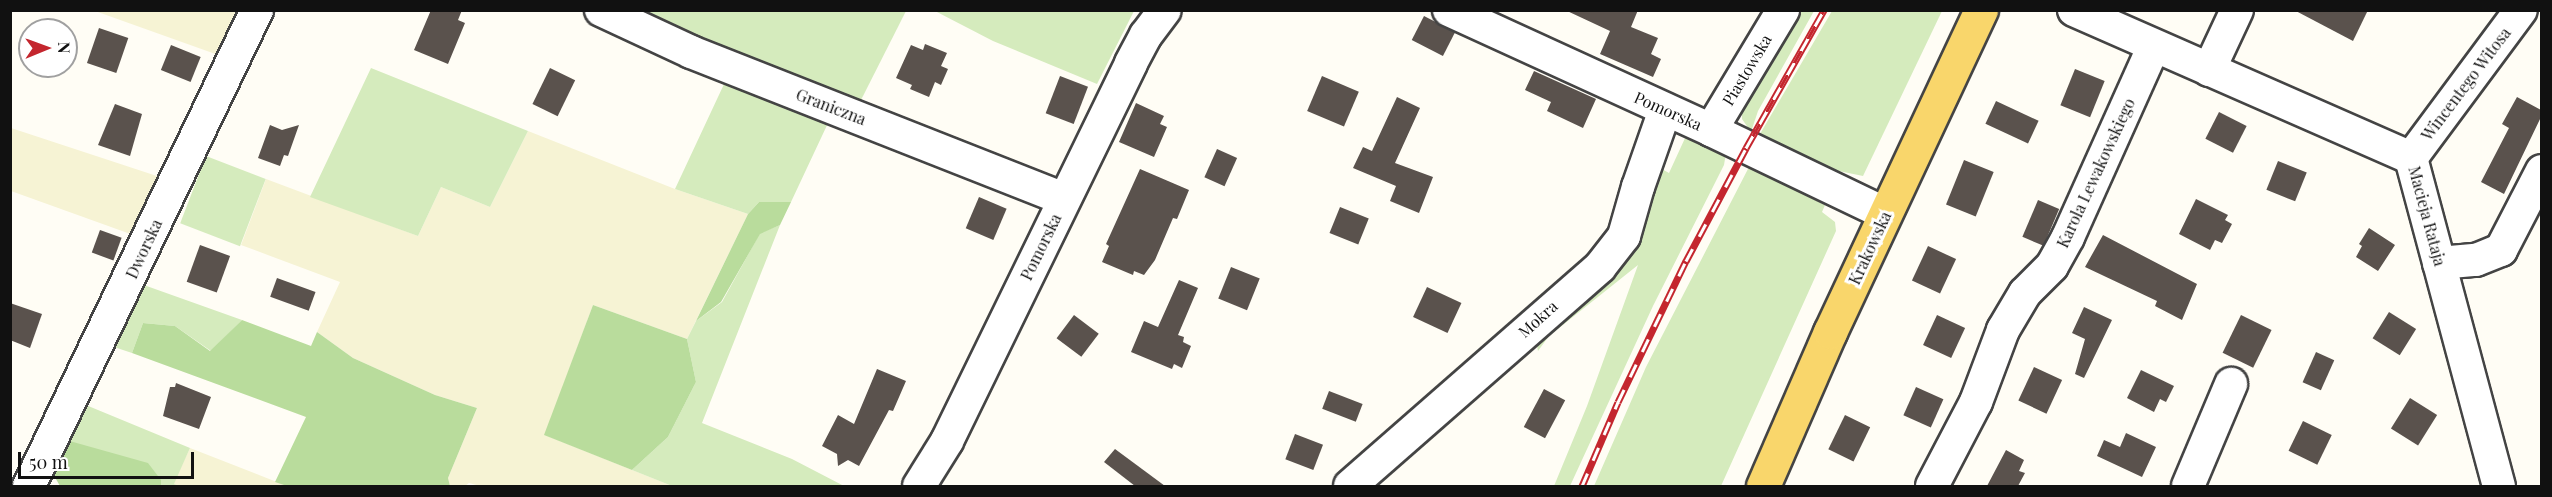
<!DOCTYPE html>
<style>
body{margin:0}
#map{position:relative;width:2552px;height:497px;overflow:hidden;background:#fffdf5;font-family:"Playfair Display",serif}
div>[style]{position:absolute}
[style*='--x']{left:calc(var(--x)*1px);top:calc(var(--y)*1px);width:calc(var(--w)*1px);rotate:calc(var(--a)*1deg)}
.farmland>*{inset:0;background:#f6f3d4}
.green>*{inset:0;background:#d5ebbd;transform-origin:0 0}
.forest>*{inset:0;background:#b9dc9c}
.building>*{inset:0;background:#5a524d;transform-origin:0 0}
.roads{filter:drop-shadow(2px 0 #444) drop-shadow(-2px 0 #444) drop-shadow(0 2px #444) drop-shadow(0 -2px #444)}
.minor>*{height:32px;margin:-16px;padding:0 16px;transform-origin:16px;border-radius:16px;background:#fff}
.major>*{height:33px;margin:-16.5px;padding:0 16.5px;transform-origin:16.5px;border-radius:16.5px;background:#f9d66b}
.rail>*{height:7px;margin-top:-3.5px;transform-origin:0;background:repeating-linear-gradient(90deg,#fff 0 14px,#c4262e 0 28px);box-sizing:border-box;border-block:2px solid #c4262e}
span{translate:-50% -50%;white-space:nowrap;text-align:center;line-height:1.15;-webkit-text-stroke:6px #fff;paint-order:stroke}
.street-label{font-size:16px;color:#111}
.frame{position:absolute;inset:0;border:12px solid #111;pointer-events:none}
.north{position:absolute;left:18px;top:18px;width:60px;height:60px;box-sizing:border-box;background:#fff;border:2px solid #a0a0a0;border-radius:50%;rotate:89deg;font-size:16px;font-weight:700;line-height:24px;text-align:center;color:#111}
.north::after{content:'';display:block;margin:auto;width:21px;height:27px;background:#c4262e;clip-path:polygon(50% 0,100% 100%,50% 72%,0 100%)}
.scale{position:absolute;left:18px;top:452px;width:176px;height:27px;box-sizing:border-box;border:3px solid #111;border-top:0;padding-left:8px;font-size:18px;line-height:21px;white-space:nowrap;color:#111;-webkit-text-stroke:4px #fff;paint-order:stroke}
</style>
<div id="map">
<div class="farmland">
<i style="clip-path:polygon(95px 11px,243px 11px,221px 56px)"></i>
<i style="clip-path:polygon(11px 128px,166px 179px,136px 236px,11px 191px)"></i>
<i style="clip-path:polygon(528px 131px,675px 189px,748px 214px,687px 339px,593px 305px,545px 435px,672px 486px,480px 486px,469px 483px,465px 486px,450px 486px,448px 478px,477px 408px,435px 395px,353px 358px,317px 332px,340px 282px,241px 245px,266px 179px,418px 236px,441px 187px,490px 207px)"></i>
<i style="clip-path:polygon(190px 448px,287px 486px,179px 486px,173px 484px)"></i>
</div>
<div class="green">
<i style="clip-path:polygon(617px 11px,906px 11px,860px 102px)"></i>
<i style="clip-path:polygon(935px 11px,1134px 11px,1097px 84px,993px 41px)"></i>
<i style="clip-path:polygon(1796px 11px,1814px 11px,1758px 111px,1751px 132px,1742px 119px,1742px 105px)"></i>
<i style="clip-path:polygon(1832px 11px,1942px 11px,1863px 176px,1834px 170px,1760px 134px)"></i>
<i style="clip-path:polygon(371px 68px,528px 131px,490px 207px,441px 187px,418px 236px,310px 197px)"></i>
<i style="clip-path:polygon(725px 82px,829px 121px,791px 202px,759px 202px,748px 214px,675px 189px)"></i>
<i style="clip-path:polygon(1686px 136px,1726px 153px,1724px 165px,1653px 306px,1570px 486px,1554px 486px,1587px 406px,1638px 265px,1549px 336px,1538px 351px,1534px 331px,1624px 254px,1651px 163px,1669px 173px)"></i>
<i style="left:206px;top:156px;width:64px;height:72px;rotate:21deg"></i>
<i style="clip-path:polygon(1749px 167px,1825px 205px,1822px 212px,1835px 222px,1836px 231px,1721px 486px,1594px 486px,1646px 367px)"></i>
<i style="clip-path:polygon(780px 225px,702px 423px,792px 459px,844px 486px,672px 486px,632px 470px,668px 437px,696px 382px,687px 339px,696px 321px,722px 302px,760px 233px)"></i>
<i style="clip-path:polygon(141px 284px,242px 320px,211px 351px,175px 326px,143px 323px,132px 353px,108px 345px)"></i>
<i style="clip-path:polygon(81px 403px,190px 448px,174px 484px,179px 486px,161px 486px,161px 480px,66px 440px)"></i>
</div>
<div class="forest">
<i style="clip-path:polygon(759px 202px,791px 202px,780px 225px,760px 234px,721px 302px,696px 321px,748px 214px)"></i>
<i style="clip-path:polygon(593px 305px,687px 339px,696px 382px,668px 437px,632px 470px,544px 435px)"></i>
<i style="clip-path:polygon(242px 320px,311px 346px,317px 332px,353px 358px,435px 395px,477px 408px,448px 478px,450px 486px,287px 486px,275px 482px,306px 417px,132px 353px,143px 323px,175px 326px,210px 351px)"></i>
<i style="clip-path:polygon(66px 440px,148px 463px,161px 480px,161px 486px,60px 486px,49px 467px)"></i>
</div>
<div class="building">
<i style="clip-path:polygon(431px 10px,462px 10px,458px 20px,465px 23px,448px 64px,414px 50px)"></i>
<i style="clip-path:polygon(1565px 10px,1638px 10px,1631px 27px,1658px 38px,1651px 54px,1661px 59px,1653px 77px,1600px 54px,1610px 31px)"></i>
<i style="clip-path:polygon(2294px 10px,2368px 10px,2353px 41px)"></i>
<i style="left:1424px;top:16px;width:35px;height:27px;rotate:27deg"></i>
<i style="left:99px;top:28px;width:31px;height:37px;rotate:19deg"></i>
<i style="clip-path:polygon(925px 44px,947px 53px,941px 66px,948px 69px,941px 85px,935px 82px,929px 97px,910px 89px,912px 85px,896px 78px,911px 45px,923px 50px)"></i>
<i style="left:171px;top:45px;width:32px;height:27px;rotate:22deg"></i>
<i style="left:550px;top:68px;width:28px;height:40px;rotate:26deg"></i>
<i style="left:2075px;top:69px;width:32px;height:39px;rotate:22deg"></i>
<i style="clip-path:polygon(1534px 71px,1596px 99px,1583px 128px,1547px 111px,1551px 102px,1525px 90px)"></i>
<i style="left:1060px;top:76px;width:30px;height:40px;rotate:21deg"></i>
<i style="left:1322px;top:76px;width:40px;height:38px;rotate:23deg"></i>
<i style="clip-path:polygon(1397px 97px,1420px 108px,1395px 163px,1433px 177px,1419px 213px,1390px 201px,1396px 186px,1353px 168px,1363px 147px,1372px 151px)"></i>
<i style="clip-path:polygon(2517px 97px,2541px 110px,2541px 117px,2504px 194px,2481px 182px,2509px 128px,2502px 124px)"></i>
<i style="left:1996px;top:101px;width:47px;height:25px;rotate:25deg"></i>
<i style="clip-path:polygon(1136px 103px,1164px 116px,1160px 124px,1167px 127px,1154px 157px,1119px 142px)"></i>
<i style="clip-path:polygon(115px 104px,142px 114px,130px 156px,98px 145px)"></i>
<i style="left:2219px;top:112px;width:31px;height:30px;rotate:27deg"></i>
<i style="clip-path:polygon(270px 125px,282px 130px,299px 125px,288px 156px,284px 155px,280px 166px,258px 158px)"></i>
<i style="left:1217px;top:149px;width:22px;height:31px;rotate:24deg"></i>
<i style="left:1964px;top:160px;width:32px;height:48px;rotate:22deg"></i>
<i style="left:2278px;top:161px;width:31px;height:31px;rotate:22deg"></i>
<i style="clip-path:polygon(1140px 169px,1189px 190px,1177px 219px,1173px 218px,1155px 260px,1144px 275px,1134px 271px,1133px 275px,1102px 262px,1109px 246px,1106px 244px)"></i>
<i style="left:979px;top:197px;width:30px;height:34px;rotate:23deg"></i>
<i style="clip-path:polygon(2196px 199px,2228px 215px,2225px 220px,2232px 224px,2222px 243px,2215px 240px,2210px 250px,2179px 234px)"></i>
<i style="left:2038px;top:200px;width:23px;height:40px;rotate:23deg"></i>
<i style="left:1340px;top:207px;width:31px;height:28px;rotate:22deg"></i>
<i style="clip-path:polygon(2369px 228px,2395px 245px,2378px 271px,2356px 257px,2362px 246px,2359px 244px)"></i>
<i style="left:100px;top:230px;width:23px;height:24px;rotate:20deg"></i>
<i style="clip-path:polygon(2103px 235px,2197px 284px,2182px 320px,2155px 306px,2157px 301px,2085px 267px)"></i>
<i style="left:200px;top:245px;width:32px;height:39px;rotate:20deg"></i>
<i style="left:1928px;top:246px;width:31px;height:38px;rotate:25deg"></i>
<i style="left:1231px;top:267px;width:31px;height:34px;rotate:22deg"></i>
<i style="left:277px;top:278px;width:41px;height:20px;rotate:20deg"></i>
<i style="clip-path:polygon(1179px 280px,1198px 288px,1178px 335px,1184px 337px,1183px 342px,1191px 346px,1182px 368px,1174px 364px,1172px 369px,1131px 352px,1144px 321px,1158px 327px)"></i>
<i style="left:1427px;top:287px;width:38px;height:33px;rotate:25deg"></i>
<i style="clip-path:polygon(10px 303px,42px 314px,30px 348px,10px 340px)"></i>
<i style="clip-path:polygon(2084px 307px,2112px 320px,2084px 378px,2075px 374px,2085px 339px,2072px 333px)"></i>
<i style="left:2389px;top:312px;width:32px;height:31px;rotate:32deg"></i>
<i style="left:1074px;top:315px;width:31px;height:29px;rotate:37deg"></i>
<i style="left:1937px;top:315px;width:31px;height:33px;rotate:25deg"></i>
<i style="left:2241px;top:315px;width:34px;height:42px;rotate:26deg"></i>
<i style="left:2316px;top:352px;width:20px;height:33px;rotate:24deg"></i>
<i style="left:2034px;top:367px;width:31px;height:37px;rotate:25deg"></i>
<i style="clip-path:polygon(877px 369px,906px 381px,893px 411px,889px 410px,859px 466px,848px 460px,838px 466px,837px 454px,822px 446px,838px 415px,854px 424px)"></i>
<i style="clip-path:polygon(2141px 370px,2174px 386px,2166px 402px,2160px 399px,2154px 412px,2127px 398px)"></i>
<i style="clip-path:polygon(176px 383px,211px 397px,199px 429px,163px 416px,170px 387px,175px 387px)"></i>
<i style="left:1916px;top:387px;width:30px;height:31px;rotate:24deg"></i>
<i style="left:1544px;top:389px;width:24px;height:43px;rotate:28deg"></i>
<i style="left:1329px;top:391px;width:36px;height:19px;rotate:21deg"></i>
<i style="left:2410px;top:398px;width:32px;height:36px;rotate:32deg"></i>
<i style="left:1845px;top:415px;width:28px;height:38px;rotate:26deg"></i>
<i style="left:2303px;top:421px;width:32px;height:33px;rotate:26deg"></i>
<i style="clip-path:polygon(2126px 433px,2156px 447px,2142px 477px,2097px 456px,2104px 440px,2120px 447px)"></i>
<i style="left:1295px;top:434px;width:30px;height:27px;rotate:21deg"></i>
<i style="clip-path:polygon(1115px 449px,1165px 486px,1135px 486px,1104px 462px)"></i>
<i style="clip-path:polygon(2006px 450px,2024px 460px,2019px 471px,2025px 473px,2018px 486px,1987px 486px)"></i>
</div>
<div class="roads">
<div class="minor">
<i style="--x:601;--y:10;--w:99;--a:25"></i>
<i style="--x:691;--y:52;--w:401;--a:21.5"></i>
<i style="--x:1449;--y:10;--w:288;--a:24.6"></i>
<i style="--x:1711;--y:130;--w:194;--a:25.6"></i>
<i style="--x:2074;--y:10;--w:368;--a:23.7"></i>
<i style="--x:2209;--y:70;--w:66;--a:-65"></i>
<i style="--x:1711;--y:130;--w:140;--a:-59"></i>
<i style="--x:2411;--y:158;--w:340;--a:75"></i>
<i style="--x:2411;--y:158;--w:184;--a:-53.4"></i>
<i style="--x:2439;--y:263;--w:37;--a:-5"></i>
<i style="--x:2476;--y:260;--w:27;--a:-22"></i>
<i style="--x:2501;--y:250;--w:89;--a:-62.6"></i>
<i style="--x:29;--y:486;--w:528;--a:-64.41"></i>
<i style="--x:919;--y:486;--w:53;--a:-58.1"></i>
<i style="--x:947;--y:441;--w:420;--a:-64"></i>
<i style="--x:1131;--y:63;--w:32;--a:-62"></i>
<i style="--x:1146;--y:35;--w:31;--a:-53"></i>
<i style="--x:1350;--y:486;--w:332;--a:-41.2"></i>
<i style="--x:1600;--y:267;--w:39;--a:-52"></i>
<i style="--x:1624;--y:236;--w:51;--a:-74.1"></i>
<i style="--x:1638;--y:187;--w:82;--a:-70.7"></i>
<i style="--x:1932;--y:486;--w:95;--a:-62.4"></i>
<i style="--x:1976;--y:402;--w:77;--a:-69.4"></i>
<i style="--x:2003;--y:330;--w:43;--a:-59.3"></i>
<i style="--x:2025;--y:293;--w:38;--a:-45"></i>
<i style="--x:2052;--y:266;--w:33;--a:-61"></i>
<i style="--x:2068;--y:237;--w:209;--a:-65.8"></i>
<i style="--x:2188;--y:486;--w:111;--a:-67.1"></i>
</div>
<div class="major">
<i style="--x:1763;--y:486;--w:168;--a:-66.5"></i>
<i style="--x:1830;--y:332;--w:356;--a:-64.9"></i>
</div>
</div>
<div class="rail">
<i style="--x:1582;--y:486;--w:91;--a:-66.8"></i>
<i style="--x:1618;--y:402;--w:157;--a:-64.3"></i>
<i style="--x:1686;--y:261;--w:128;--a:-62"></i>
<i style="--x:1746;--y:148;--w:159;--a:-60.5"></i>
</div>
<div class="street-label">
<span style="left:1747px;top:70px;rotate:-59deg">Piastowska</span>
<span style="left:2466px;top:84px;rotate:-53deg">Wincentego Witosa</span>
<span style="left:831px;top:107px;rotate:21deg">Graniczna</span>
<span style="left:1668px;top:111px;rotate:24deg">Pomorska</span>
<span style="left:2096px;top:173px;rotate:-65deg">Karola Lewakowskiego</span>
<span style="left:2427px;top:216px;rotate:75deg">Macieja Rataja</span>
<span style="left:1041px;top:247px;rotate:-64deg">Pomorska</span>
<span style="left:1870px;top:248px;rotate:-65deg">Krakowska</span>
<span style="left:144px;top:249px;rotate:-65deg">Dworska</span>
<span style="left:1538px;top:319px;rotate:-42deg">Mokra</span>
</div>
<div class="frame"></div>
<div class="north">N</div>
<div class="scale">50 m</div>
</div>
